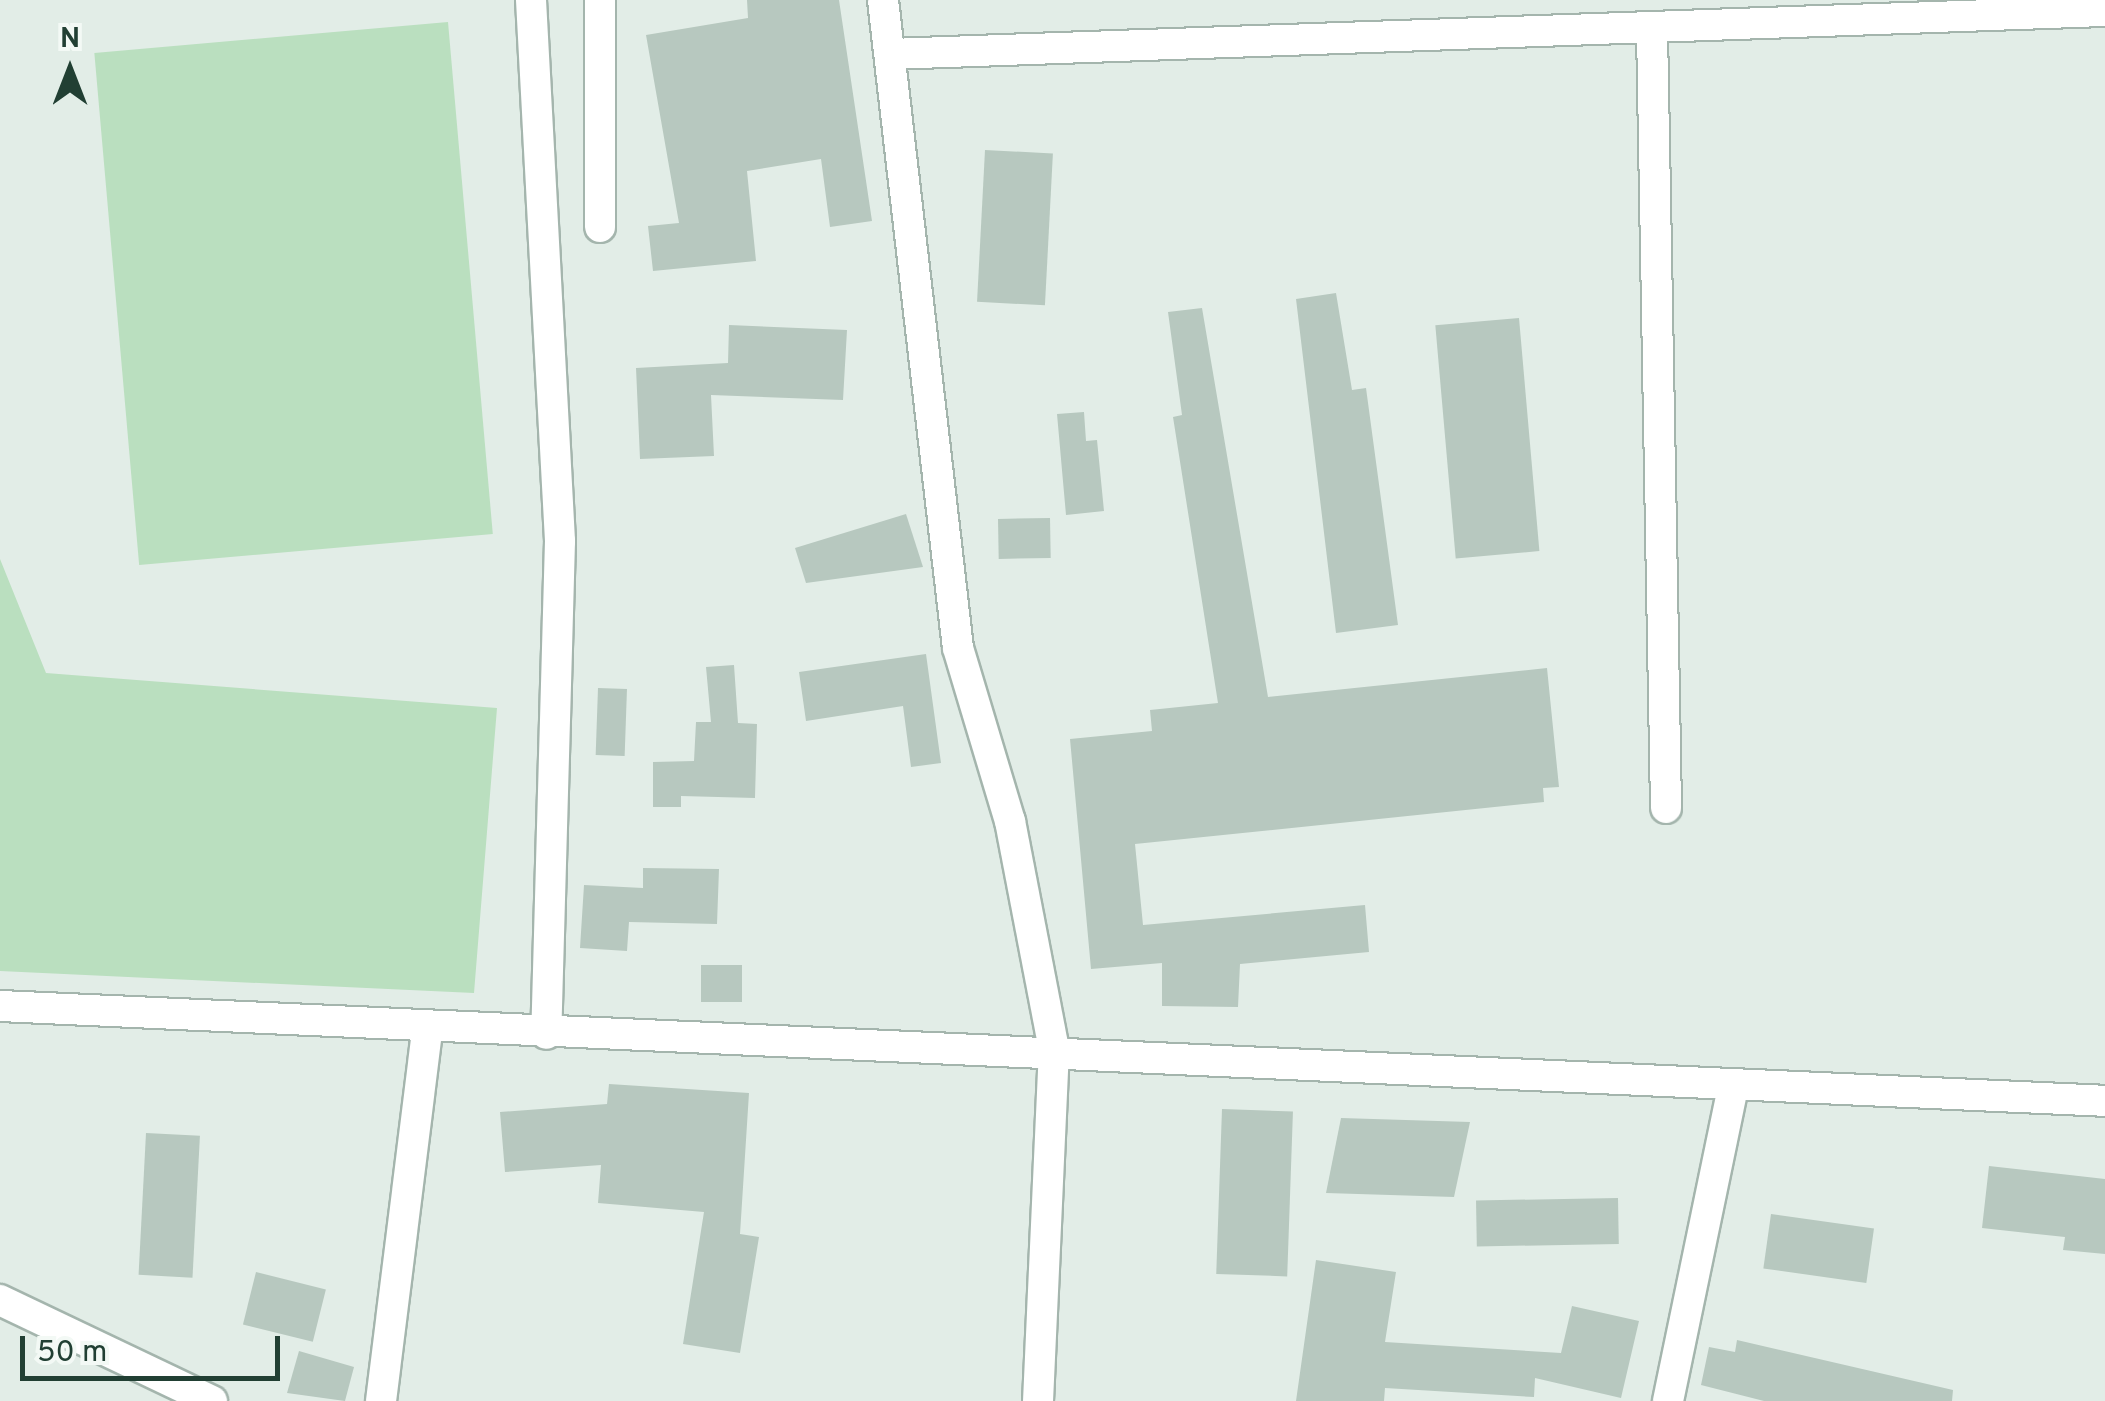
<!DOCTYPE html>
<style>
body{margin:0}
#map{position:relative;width:2105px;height:1401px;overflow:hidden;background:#e2ede7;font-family:Overpass,sans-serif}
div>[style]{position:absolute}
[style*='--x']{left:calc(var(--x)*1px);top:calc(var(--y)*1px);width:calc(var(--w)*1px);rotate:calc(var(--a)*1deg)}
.green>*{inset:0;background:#badfbf;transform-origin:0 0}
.building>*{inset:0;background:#b7c8bf;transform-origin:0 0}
.roads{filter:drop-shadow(2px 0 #a4b5ad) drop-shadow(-2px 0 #a4b5ad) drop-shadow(0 2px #a4b5ad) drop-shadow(0 -2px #a4b5ad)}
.minor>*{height:30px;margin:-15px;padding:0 15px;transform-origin:15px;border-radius:15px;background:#fff}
.tertiary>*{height:30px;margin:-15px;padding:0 15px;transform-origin:15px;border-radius:15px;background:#fff}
span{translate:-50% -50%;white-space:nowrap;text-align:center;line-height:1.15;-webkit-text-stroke:10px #f3f9f5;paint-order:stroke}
.north{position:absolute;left:20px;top:20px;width:100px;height:100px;-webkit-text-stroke:8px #f3f9f5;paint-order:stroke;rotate:0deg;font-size:28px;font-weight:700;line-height:40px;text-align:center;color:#213f33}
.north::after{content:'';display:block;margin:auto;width:35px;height:45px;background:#213f33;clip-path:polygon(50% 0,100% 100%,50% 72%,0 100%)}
.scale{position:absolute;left:20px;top:1336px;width:260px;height:45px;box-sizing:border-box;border:5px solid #213f33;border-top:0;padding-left:12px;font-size:30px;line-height:35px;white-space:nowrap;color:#213f33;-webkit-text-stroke:8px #f3f9f5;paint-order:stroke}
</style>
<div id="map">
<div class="green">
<i style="left:448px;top:22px;width:514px;height:355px;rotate:85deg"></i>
<i style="clip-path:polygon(0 559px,46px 673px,497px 708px,474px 993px,0 971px)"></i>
</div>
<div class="building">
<i style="clip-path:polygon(747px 0,839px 0,872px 221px,830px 227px,821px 159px,747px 171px,756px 261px,653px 271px,648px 226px,679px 223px,646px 35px,748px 18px)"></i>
<i style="left:985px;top:150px;width:68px;height:152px;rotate:3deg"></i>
<i style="clip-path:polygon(1336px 293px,1352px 390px,1366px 388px,1398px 625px,1336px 633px,1296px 299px)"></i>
<i style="clip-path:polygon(1202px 308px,1268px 697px,1547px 668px,1559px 787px,1543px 788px,1544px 802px,1135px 844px,1143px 925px,1365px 905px,1369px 952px,1240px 964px,1238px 1007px,1162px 1006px,1162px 963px,1091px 969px,1070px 739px,1152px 731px,1150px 710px,1218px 703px,1173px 417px,1182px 415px,1168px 312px)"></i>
<i style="left:1519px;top:318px;width:234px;height:84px;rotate:85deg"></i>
<i style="clip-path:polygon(729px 325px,847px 330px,843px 400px,711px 395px,714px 456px,640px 459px,636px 368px,728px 363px)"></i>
<i style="clip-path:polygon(1084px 412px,1086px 441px,1097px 440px,1104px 511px,1066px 515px,1057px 414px)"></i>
<i style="clip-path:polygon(906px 514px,923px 567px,806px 583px,795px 548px)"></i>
<i style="left:1050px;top:518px;width:40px;height:52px;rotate:89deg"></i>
<i style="clip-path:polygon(926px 654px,941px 763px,911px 767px,903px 706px,806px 721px,799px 672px)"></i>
<i style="clip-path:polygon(734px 665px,738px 723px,757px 724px,755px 798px,681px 796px,681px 807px,653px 807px,653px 762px,694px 761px,696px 722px,711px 722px,706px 667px)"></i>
<i style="left:598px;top:688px;width:29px;height:67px;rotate:2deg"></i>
<i style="clip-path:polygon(643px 868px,719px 869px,717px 924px,629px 922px,627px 951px,580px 948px,584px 885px,643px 888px)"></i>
<i style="left:701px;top:965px;width:41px;height:37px"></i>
<i style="clip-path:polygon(609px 1084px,749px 1093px,740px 1234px,759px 1237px,740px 1353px,683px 1344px,704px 1212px,598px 1203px,601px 1165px,505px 1172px,500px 1112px,607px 1104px)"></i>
<i style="left:1222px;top:1109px;width:71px;height:165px;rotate:2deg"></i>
<i style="clip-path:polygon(1341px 1118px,1470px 1122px,1454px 1197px,1326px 1193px)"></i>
<i style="left:146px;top:1133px;width:54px;height:142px;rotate:3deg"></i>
<i style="clip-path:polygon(1989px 1166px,2105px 1179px,2105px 1254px,2063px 1250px,2065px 1237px,1982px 1228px)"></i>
<i style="left:1618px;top:1198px;width:46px;height:142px;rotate:89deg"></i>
<i style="left:1771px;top:1214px;width:104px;height:55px;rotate:8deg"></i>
<i style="clip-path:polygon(1316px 1260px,1396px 1272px,1385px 1342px,1561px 1353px,1572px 1306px,1639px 1321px,1621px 1398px,1535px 1378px,1534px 1397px,1385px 1388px,1384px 1401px,1296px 1401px)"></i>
<i style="left:256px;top:1272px;width:72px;height:54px;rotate:14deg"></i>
<i style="clip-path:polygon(1737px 1340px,1953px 1390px,1952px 1401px,1764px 1401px,1701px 1385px,1709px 1347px,1735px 1352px)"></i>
<i style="clip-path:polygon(299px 1351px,354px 1367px,345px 1401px,287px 1393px)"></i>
</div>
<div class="roads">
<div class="minor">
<i style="--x:531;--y:0;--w:542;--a:86.93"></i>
<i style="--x:560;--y:541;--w:493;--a:91.6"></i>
<i style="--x:600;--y:0;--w:227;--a:90"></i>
<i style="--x:883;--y:0;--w:652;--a:83.4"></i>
<i style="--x:958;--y:648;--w:181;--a:73.3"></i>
<i style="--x:1010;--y:821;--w:232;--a:79.1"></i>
<i style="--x:1054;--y:1049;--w:352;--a:92.6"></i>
<i style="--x:1652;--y:29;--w:779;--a:88.97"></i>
<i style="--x:890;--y:54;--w:1216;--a:-2.03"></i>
<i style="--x:381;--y:1401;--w:373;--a:-82.9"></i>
<i style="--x:1668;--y:1401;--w:322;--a:-78.3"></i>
</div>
<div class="tertiary">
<i style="--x:0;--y:1006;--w:2107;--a:2.58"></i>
<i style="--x:0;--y:1300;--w:235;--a:25.5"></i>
</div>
</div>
<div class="north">N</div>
<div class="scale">50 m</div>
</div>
